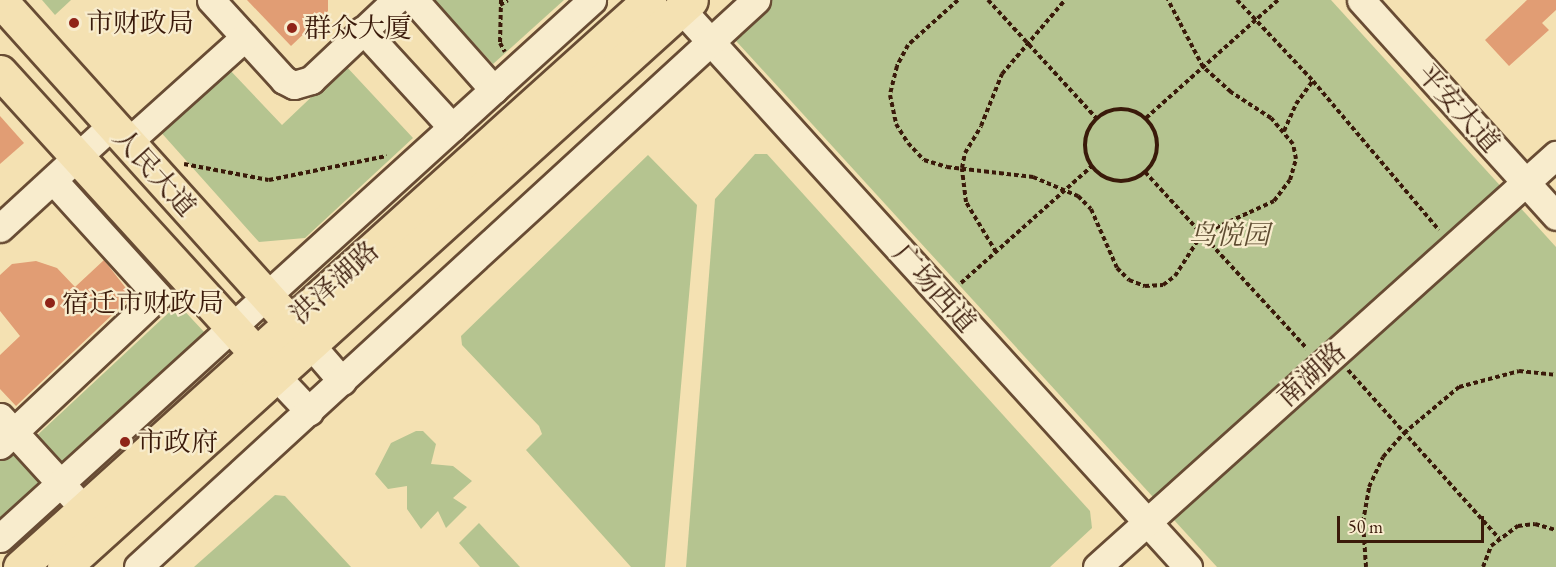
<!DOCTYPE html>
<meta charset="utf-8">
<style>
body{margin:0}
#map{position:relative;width:1556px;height:567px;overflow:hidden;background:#f4e1b2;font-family:"EB Garamond","Noto Serif SC",serif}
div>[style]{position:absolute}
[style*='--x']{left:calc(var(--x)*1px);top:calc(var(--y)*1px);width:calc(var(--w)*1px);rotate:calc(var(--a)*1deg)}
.green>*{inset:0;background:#b5c490;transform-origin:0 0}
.building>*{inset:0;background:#e19d74}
.path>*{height:4px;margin-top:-2px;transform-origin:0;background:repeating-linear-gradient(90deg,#3a1a0a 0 4.5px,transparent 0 7.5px)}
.path>.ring{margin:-2px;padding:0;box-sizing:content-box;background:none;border:4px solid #3a1a0a;border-radius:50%}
.roads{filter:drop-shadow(2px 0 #684c34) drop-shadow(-2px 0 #684c34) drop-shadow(0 2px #684c34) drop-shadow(0 -2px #684c34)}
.minor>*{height:27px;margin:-13.5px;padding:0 13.5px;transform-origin:13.5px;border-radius:13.5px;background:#f8eccd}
.major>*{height:33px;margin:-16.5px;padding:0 16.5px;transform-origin:16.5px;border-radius:16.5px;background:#f4e1b2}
.dots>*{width:16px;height:16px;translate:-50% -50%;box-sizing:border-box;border:3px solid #f8eccd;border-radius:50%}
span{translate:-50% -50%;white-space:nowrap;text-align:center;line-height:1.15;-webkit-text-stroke:4.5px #f8eccd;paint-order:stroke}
.poi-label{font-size:27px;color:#3a1a0a}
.left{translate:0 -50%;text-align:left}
.street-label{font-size:27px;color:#3a1a0a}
.park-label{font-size:27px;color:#5f4d32;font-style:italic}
.scale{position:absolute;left:1337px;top:516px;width:147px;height:27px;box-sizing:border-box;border:3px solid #3a1a0a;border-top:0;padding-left:8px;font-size:18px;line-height:21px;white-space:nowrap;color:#3a1a0a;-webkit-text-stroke:4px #f8eccd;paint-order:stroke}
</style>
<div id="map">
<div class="green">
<i style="clip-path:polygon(42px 0,71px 0,55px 15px)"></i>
<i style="clip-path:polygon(434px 0,564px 0,493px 64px)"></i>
<i style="clip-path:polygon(761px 0,1331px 0,1556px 247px,1556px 567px,1217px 567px,726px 30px)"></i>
<i style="clip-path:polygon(345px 65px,413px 138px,305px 238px,259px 242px,158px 129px,227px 67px,282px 125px)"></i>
<i style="clip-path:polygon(755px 154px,767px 154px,1090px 511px,1092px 528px,1050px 567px,686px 567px,715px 199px)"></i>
<i style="clip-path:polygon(648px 155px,697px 205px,665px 567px,631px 567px,526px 450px,542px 434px,539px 426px,462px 345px,461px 336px)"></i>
<i style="left:178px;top:304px;width:42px;height:194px;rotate:47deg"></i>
<i style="clip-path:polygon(416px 431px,423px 431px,436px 444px,431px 464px,453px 466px,472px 481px,453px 498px,467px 507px,446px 528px,438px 511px,421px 529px,407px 509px,407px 486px,388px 489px,375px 474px,391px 443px)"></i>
<i style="clip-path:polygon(10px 447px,43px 481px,0 519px,0 456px)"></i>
<i style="clip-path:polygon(275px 495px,285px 496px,351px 567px,194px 567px)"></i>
<i style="clip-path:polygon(479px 523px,520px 567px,480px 567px,459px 543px)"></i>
</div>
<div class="building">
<i style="clip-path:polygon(247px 0,328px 0,328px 11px,291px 46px)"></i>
<i style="clip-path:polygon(1527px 0,1556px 0,1556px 10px,1542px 23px,1549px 30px,1509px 66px,1485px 40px)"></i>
<i style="clip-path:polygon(0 116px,24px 143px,0 164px)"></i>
<i style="clip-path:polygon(104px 260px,132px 296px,16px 406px,0 389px,0 355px,20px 336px,0 311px,0 275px,12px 264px,36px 261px,57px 268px,75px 287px)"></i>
</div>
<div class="path">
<i style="--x:501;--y:0;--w:43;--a:91.3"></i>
<i style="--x:500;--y:43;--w:10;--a:61"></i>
<i style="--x:958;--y:0;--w:67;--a:138"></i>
<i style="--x:908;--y:45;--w:24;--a:118"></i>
<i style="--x:897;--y:66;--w:30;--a:104"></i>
<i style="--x:890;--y:95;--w:30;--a:78"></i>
<i style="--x:896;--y:124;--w:22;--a:58"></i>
<i style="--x:908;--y:143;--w:23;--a:47"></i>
<i style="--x:924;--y:160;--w:24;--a:17"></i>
<i style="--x:947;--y:167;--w:87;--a:6.6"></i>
<i style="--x:1033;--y:177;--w:49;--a:22.9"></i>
<i style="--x:1078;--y:196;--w:18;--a:45"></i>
<i style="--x:1091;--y:209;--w:64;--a:66.2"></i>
<i style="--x:1117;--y:268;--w:17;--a:45"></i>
<i style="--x:1129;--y:280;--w:17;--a:21"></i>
<i style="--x:1145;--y:286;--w:18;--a:-3"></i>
<i style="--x:1163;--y:285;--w:15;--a:-37"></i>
<i style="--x:1175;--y:276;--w:50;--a:-57.3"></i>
<i style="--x:1202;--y:234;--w:79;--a:-24.6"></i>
<i style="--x:1274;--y:201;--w:26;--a:-53"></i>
<i style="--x:1290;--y:180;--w:22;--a:-74"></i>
<i style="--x:1296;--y:159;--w:15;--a:-101"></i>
<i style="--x:1293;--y:144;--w:34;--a:-130"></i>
<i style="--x:1271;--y:118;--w:48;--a:-147"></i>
<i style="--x:1231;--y:92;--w:38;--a:-138"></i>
<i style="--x:1203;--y:67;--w:76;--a:-117.6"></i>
<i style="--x:988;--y:0;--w:161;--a:47.5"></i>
<i style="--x:1237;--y:0;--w:111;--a:46.8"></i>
<i style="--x:1313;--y:81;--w:195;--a:49.8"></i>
<i style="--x:500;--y:5;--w:9;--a:-32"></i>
<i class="ring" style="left:1085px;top:109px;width:68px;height:68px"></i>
<i style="--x:1146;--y:118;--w:177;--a:-41.8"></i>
<i style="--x:1284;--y:131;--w:30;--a:-66"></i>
<i style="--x:1296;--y:104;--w:29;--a:-54"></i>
<i style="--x:184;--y:164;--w:86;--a:10.7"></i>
<i style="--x:269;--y:180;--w:120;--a:-11.5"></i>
<i style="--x:1145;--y:172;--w:240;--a:47.5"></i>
<i style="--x:996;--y:252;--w:58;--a:-121"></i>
<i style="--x:966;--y:202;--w:34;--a:-97"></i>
<i style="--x:962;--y:168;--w:15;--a:-79"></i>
<i style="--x:965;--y:153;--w:31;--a:-59"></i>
<i style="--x:981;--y:126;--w:56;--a:-68"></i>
<i style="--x:1002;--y:74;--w:97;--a:-49.6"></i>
<i style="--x:961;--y:283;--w:176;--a:-41.8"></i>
<i style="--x:1348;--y:370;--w:226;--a:48.1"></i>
<i style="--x:1366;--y:567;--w:45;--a:-93.8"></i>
<i style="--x:1363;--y:522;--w:36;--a:-80"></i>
<i style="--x:1369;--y:487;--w:33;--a:-65"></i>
<i style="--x:1383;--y:457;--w:32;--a:-49"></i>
<i style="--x:1404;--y:433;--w:72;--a:-39.9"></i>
<i style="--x:1459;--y:387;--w:62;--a:-14.9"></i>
<i style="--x:1519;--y:371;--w:37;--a:6"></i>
<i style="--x:1483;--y:567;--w:22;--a:-69"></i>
<i style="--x:1491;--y:546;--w:34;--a:-37"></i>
<i style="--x:1518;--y:526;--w:17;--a:-7"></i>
<i style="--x:1535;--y:524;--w:22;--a:16"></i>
</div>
<div class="roads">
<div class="minor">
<i style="--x:211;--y:0;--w:108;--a:47.6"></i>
<i style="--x:284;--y:80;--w:11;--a:27"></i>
<i style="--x:294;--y:85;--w:18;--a:-16"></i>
<i style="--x:311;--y:80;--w:117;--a:-43.3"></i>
<i style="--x:414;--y:0;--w:120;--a:48.4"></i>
<i style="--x:1361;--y:0;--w:291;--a:47.9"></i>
<i style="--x:681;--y:9;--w:754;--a:47.74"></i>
<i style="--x:363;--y:30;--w:132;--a:47.5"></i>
<i style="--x:128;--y:142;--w:157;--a:-41.9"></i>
<i style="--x:0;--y:228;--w:152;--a:-42.6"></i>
<i style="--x:310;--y:344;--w:49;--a:49.1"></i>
<i style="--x:275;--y:375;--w:50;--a:46.6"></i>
<i style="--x:0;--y:417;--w:108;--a:47.6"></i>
<i style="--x:0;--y:445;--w:217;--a:-43.3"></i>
<i style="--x:158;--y:296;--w:156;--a:-132.2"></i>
<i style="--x:0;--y:538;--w:800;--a:-42.26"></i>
<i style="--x:138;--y:567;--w:839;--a:-42.54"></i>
<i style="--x:1097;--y:567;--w:617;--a:-41.91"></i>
</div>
<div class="major">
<i style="--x:0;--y:0;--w:455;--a:48"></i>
<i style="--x:0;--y:72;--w:400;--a:47.7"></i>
<i style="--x:20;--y:567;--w:847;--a:-42.03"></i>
<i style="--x:64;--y:567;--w:845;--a:-42.12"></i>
</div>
</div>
<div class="dots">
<i style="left:74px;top:23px;background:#8f2418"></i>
<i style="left:292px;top:28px;background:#8f2418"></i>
<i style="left:50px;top:303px;background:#8f2418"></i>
<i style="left:125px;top:442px;background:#8f2418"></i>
</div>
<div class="poi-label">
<span class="left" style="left:86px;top:23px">市财政局</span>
<span class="left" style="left:304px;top:28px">群众大厦</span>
<span class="left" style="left:62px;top:303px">宿迁市财政局</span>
<span class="left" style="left:137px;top:442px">市政府</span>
</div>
<div class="street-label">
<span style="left:1459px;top:108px;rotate:48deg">平安大道</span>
<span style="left:155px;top:172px;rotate:48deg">人民大道</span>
<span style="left:334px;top:282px;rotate:-42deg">洪泽湖路</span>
<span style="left:935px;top:288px;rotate:48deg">广场西道</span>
<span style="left:1311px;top:374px;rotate:-42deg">南湖路</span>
</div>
<div class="park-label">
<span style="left:1229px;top:235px">鸟悦园</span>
</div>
<div class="scale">50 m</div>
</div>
